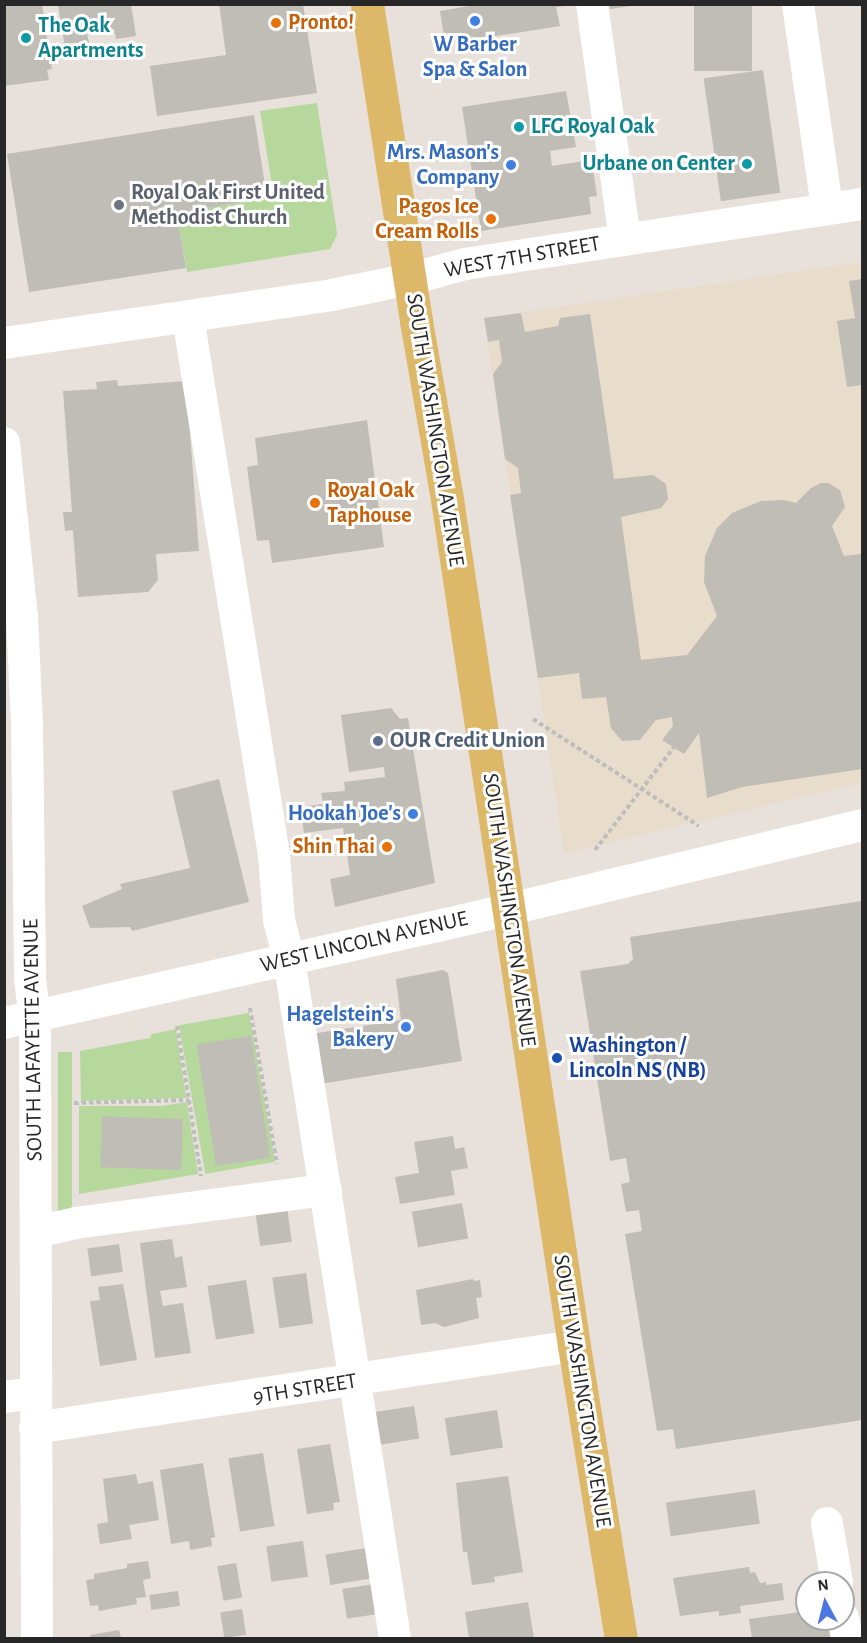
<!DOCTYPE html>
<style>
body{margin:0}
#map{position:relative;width:867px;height:1643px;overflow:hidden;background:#e8e0da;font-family:"Alegreya Sans",sans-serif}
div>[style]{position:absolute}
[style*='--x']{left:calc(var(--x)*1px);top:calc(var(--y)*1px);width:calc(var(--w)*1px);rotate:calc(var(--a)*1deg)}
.education>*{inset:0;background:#e8dccb}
.green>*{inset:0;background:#b6d89c;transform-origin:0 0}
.building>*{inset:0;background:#c0bcb6;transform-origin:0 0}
.path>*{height:4px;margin-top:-2px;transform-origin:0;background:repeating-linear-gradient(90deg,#bebebe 0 4.5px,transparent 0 7.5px)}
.minor>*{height:32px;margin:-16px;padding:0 16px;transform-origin:16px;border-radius:16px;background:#fff}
.major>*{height:33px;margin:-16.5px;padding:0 16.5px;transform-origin:16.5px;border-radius:16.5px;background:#deb869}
.dots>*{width:16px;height:16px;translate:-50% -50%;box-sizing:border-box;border:3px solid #fff;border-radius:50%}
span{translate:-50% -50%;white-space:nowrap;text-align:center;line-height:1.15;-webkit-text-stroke:6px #fff;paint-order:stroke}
.food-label{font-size:22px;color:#c56008;font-weight:700}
.left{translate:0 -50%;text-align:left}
.right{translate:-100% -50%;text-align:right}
.culture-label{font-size:22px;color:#0d838f;font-weight:700}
.shop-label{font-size:22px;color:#366cbe;font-weight:700}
.worship-label{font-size:22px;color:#5b616d;font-weight:700}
.street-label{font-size:22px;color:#272727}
.service-label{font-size:22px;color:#4e5e75;font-weight:700}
.transit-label{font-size:22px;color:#164399;font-weight:700}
.frame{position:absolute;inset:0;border:6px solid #272727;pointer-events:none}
.north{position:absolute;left:795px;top:1571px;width:60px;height:60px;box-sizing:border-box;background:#fff;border:2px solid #a9a9a9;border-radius:50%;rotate:353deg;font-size:16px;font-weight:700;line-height:24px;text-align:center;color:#272727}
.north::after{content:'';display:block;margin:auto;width:21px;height:27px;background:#4c76e2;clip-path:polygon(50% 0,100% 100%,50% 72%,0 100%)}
</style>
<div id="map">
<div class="education">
<i style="clip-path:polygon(862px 262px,862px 783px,564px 853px,484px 318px)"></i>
</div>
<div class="green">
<i style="clip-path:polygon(317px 103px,336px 226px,337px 235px,330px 249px,187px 272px,177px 213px,274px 197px,260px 111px)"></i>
<i style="left:249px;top:1013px;width:151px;height:71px;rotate:80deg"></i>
<i style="clip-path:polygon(176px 1029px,186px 1098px,81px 1101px,80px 1051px,150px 1038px,152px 1034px)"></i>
<i style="left:72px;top:1052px;width:163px;height:14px;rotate:90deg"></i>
<i style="clip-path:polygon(187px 1102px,198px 1174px,79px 1194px,79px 1106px,161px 1106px)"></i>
</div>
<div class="building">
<i style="clip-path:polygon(20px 4px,42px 4px,52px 69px,47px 70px,49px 80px,4px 86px,4px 7px)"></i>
<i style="clip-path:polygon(131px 4px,136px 36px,116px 39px,114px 29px,87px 33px,89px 43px,65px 47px,58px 5px)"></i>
<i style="clip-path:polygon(219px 4px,303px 4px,317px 93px,157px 116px,150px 66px,226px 55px)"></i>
<i style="clip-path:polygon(481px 4px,566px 4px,566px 6px,556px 7px,560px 26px,445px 44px,440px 11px)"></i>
<i style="clip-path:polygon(609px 4px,631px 4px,631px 6px,610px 9px)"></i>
<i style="left:694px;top:4px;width:58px;height:67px"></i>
<i style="left:763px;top:70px;width:124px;height:60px;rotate:82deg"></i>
<i style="clip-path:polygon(566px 91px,576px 147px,550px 151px,552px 166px,603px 158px,604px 168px,593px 170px,597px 196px,589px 197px,591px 214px,481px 231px,462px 107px)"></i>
<i style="clip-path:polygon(254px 115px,267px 198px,177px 213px,186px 268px,29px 292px,7px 154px)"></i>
<i style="clip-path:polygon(862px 279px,862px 385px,847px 387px,837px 321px,855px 318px,849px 281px)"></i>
<i style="clip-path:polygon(521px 313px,525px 332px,558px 326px,560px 318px,590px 314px,614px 479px,653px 475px,666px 484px,668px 499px,661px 508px,621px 517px,641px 660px,687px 655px,717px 616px,704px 582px,705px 556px,717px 528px,732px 513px,761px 501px,784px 500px,796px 503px,811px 488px,821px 483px,828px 483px,840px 490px,845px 507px,832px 526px,844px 556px,862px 554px,862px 769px,742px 787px,707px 798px,699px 733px,684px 754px,662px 740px,673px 726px,672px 717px,656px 720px,640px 740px,622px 741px,611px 728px,606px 697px,582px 699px,579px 673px,538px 678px,510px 495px,521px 493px,518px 468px,505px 459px,493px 374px,502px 362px,499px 340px,488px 342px,484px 318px)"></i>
<i style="clip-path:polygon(117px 380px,118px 386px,186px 381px,199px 551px,156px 554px,158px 580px,148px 592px,78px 597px,73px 530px,65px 531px,63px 512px,72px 512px,63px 391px,97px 389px,96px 382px)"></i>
<i style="clip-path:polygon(367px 420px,384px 547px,272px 563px,269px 540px,257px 541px,247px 467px,258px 465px,255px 438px)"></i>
<i style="clip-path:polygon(391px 708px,400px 719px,408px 718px,435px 883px,335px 907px,330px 879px,350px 875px,343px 828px,304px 833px,300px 807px,323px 804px,321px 793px,345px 791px,344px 782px,385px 777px,384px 767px,349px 772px,341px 715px)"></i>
<i style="clip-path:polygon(219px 779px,249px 902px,132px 931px,130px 927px,90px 928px,82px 906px,122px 889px,120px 884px,190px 868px,172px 791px)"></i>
<i style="clip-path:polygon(862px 901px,862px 1420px,676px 1449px,673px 1429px,657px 1431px,625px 1234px,642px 1231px,639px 1210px,626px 1212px,621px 1184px,630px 1182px,626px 1158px,610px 1161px,580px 971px,628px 964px,633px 959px,630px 937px)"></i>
<i style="clip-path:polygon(443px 970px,448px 973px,462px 1061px,320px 1084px,311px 1034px,401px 1020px,396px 979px)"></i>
<i style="left:251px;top:1036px;width:123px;height:55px;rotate:81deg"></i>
<i style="left:183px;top:1119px;width:51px;height:81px;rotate:92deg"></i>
<i style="clip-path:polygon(453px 1136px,455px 1149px,464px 1147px,468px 1168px,451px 1171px,455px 1195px,400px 1204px,395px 1177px,419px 1173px,414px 1142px)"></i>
<i style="left:462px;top:1203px;width:36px;height:51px;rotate:80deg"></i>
<i style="left:287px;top:1207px;width:35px;height:32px;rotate:82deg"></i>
<i style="clip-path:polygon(172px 1239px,175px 1258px,182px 1256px,187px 1287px,160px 1291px,163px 1306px,183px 1303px,191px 1353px,155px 1358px,140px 1243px)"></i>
<i style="left:119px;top:1244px;width:28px;height:32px;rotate:82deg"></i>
<i style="left:306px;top:1273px;width:51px;height:34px;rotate:82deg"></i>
<i style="clip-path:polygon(473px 1279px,474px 1281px,480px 1280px,482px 1297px,476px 1298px,479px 1318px,444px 1327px,435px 1323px,421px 1325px,416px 1290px)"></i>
<i style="left:246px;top:1280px;width:54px;height:39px;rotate:81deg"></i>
<i style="clip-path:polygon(123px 1284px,137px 1360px,100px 1366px,90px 1301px,100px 1300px,98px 1287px)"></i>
<i style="left:414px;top:1406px;width:33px;height:42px;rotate:81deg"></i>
<i style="left:497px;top:1410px;width:38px;height:53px;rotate:81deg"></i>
<i style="clip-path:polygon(330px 1444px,340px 1502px,333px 1503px,334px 1510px,307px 1514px,297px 1449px)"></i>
<i style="left:263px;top:1453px;width:74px;height:35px;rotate:81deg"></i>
<i style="clip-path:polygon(203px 1463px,215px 1537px,211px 1538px,212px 1546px,190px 1550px,189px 1541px,171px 1544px,160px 1470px)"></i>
<i style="clip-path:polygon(136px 1474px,138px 1484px,153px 1481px,159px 1520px,129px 1525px,132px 1539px,100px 1544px,97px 1524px,108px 1522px,103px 1479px)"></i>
<i style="clip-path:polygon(508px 1476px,523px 1572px,494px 1577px,495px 1582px,472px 1585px,467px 1552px,463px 1552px,456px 1483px)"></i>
<i style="left:755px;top:1490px;width:34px;height:90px;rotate:82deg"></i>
<i style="left:303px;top:1541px;width:36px;height:37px;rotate:82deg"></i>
<i style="left:366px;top:1548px;width:31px;height:41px;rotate:81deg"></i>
<i style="clip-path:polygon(148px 1561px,151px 1578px,143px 1580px,146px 1597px,136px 1598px,137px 1604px,99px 1611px,98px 1605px,90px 1606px,86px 1580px,94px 1579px,94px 1574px,127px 1568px,127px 1564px)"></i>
<i style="left:236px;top:1563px;width:35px;height:19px;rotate:80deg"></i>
<i style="clip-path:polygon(749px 1567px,750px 1573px,755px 1572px,760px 1583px,766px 1582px,766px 1585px,782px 1583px,784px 1600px,740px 1606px,741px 1613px,719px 1616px,719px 1611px,680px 1616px,673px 1578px)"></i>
<i style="left:374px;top:1584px;width:30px;height:32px;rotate:81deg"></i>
<i style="left:178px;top:1591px;width:15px;height:29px;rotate:82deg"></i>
<i style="clip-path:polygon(528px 1602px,534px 1638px,469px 1638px,465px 1612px)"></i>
<i style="left:242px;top:1609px;width:26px;height:22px;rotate:81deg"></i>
<i style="clip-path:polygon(807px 1611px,807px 1619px,829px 1619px,831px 1638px,752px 1638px,749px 1619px)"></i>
<i style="clip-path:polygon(119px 1630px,121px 1638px,91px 1638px,90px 1635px)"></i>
</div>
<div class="path">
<i style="--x:533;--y:719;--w:197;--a:32.8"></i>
<i style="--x:595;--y:850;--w:130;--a:-52.5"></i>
<i style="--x:250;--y:1008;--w:158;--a:80.2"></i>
<i style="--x:177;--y:1026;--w:152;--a:80.9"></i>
<i style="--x:74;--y:1103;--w:115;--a:-1.5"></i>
</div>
<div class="minor">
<i style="--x:592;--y:4;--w:238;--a:82"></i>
<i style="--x:798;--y:4;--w:207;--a:81.9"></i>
<i style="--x:188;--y:317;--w:545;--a:80.92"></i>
<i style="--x:274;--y:855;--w:65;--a:85.6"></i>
<i style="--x:279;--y:920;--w:40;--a:75.6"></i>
<i style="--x:289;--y:959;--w:687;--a:81.13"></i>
<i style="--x:4;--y:343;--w:331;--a:-8.3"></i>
<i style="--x:332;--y:295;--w:80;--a:-11.6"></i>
<i style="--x:410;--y:279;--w:57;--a:-15.3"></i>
<i style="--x:465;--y:264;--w:402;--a:-8.6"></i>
<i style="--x:4;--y:443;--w:175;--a:84.1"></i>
<i style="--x:22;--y:617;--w:107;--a:87.3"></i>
<i style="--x:27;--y:724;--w:255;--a:89.3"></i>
<i style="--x:30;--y:979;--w:38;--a:83"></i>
<i style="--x:35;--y:1017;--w:621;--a:89.82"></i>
<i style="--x:4;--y:1023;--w:454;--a:-12.6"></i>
<i style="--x:447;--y:924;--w:427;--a:-13.4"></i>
<i style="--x:37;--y:1232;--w:39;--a:-13"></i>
<i style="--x:75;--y:1223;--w:253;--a:-7.5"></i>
<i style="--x:4;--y:1397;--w:31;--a:-7"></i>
<i style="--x:35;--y:1428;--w:545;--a:-8.65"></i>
<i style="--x:827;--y:1523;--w:61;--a:80.5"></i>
<i style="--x:843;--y:1618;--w:20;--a:79"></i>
</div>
<div class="major">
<i style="--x:367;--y:4;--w:321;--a:81.2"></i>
<i style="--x:416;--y:321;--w:181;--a:80.1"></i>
<i style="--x:447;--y:499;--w:856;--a:81.47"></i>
<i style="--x:574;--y:1346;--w:296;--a:80.9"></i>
</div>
<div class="dots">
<i style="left:475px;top:21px;background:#3f7fe0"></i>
<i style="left:276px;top:23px;background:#e8710a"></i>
<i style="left:26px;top:38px;background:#0f9aa8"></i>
<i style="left:519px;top:127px;background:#0f9aa8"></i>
<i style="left:747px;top:164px;background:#0f9aa8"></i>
<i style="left:511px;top:165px;background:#3f7fe0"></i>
<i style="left:119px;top:205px;background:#6b7280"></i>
<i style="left:491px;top:219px;background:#e8710a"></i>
<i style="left:315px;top:503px;background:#e8710a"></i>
<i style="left:378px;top:741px;background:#5c6f8a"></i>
<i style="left:413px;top:814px;background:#3f7fe0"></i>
<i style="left:387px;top:847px;background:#e8710a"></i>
<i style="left:406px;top:1027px;background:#3f7fe0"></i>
<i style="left:557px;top:1058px;background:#1a4fb4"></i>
</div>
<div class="food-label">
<span class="left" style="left:288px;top:23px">Pronto!</span>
<span class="right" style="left:479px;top:219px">Pagos Ice<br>Cream Rolls</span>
<span class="left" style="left:327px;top:503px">Royal Oak<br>Taphouse</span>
<span class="right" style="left:375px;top:847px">Shin Thai</span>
</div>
<div class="culture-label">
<span class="left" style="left:38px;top:38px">The Oak<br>Apartments</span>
<span class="left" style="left:531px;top:127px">LFG Royal Oak</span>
<span class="right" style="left:735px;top:164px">Urbane on Center</span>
</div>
<div class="shop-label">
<span style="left:475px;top:57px">W Barber<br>Spa &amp; Salon</span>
<span class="right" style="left:499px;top:165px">Mrs. Mason's<br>Company</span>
<span class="right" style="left:401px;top:814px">Hookah Joe's</span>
<span class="right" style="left:394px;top:1027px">Hagelstein's<br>Bakery</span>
</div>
<div class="worship-label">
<span class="left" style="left:131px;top:205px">Royal Oak First United<br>Methodist Church</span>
</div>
<div class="street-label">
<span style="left:522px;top:257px;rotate:-10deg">WEST 7TH STREET</span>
<span style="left:435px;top:430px;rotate:81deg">SOUTH WASHINGTON AVENUE</span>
<span style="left:509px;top:910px;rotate:82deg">SOUTH WASHINGTON AVENUE</span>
<span style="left:364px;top:942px;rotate:-13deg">WEST LINCOLN AVENUE</span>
<span style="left:33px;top:1040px;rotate:-91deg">SOUTH LAFAYETTE AVENUE</span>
<span style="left:305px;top:1389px;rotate:-9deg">9TH STREET</span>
<span style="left:582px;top:1391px;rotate:81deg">SOUTH WASHINGTON AVENUE</span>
</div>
<div class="service-label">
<span class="left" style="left:390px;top:741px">OUR Credit Union</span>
</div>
<div class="transit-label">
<span class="left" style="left:569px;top:1058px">Washington /<br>Lincoln NS (NB)</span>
</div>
<div class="frame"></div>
<div class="north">N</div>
</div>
